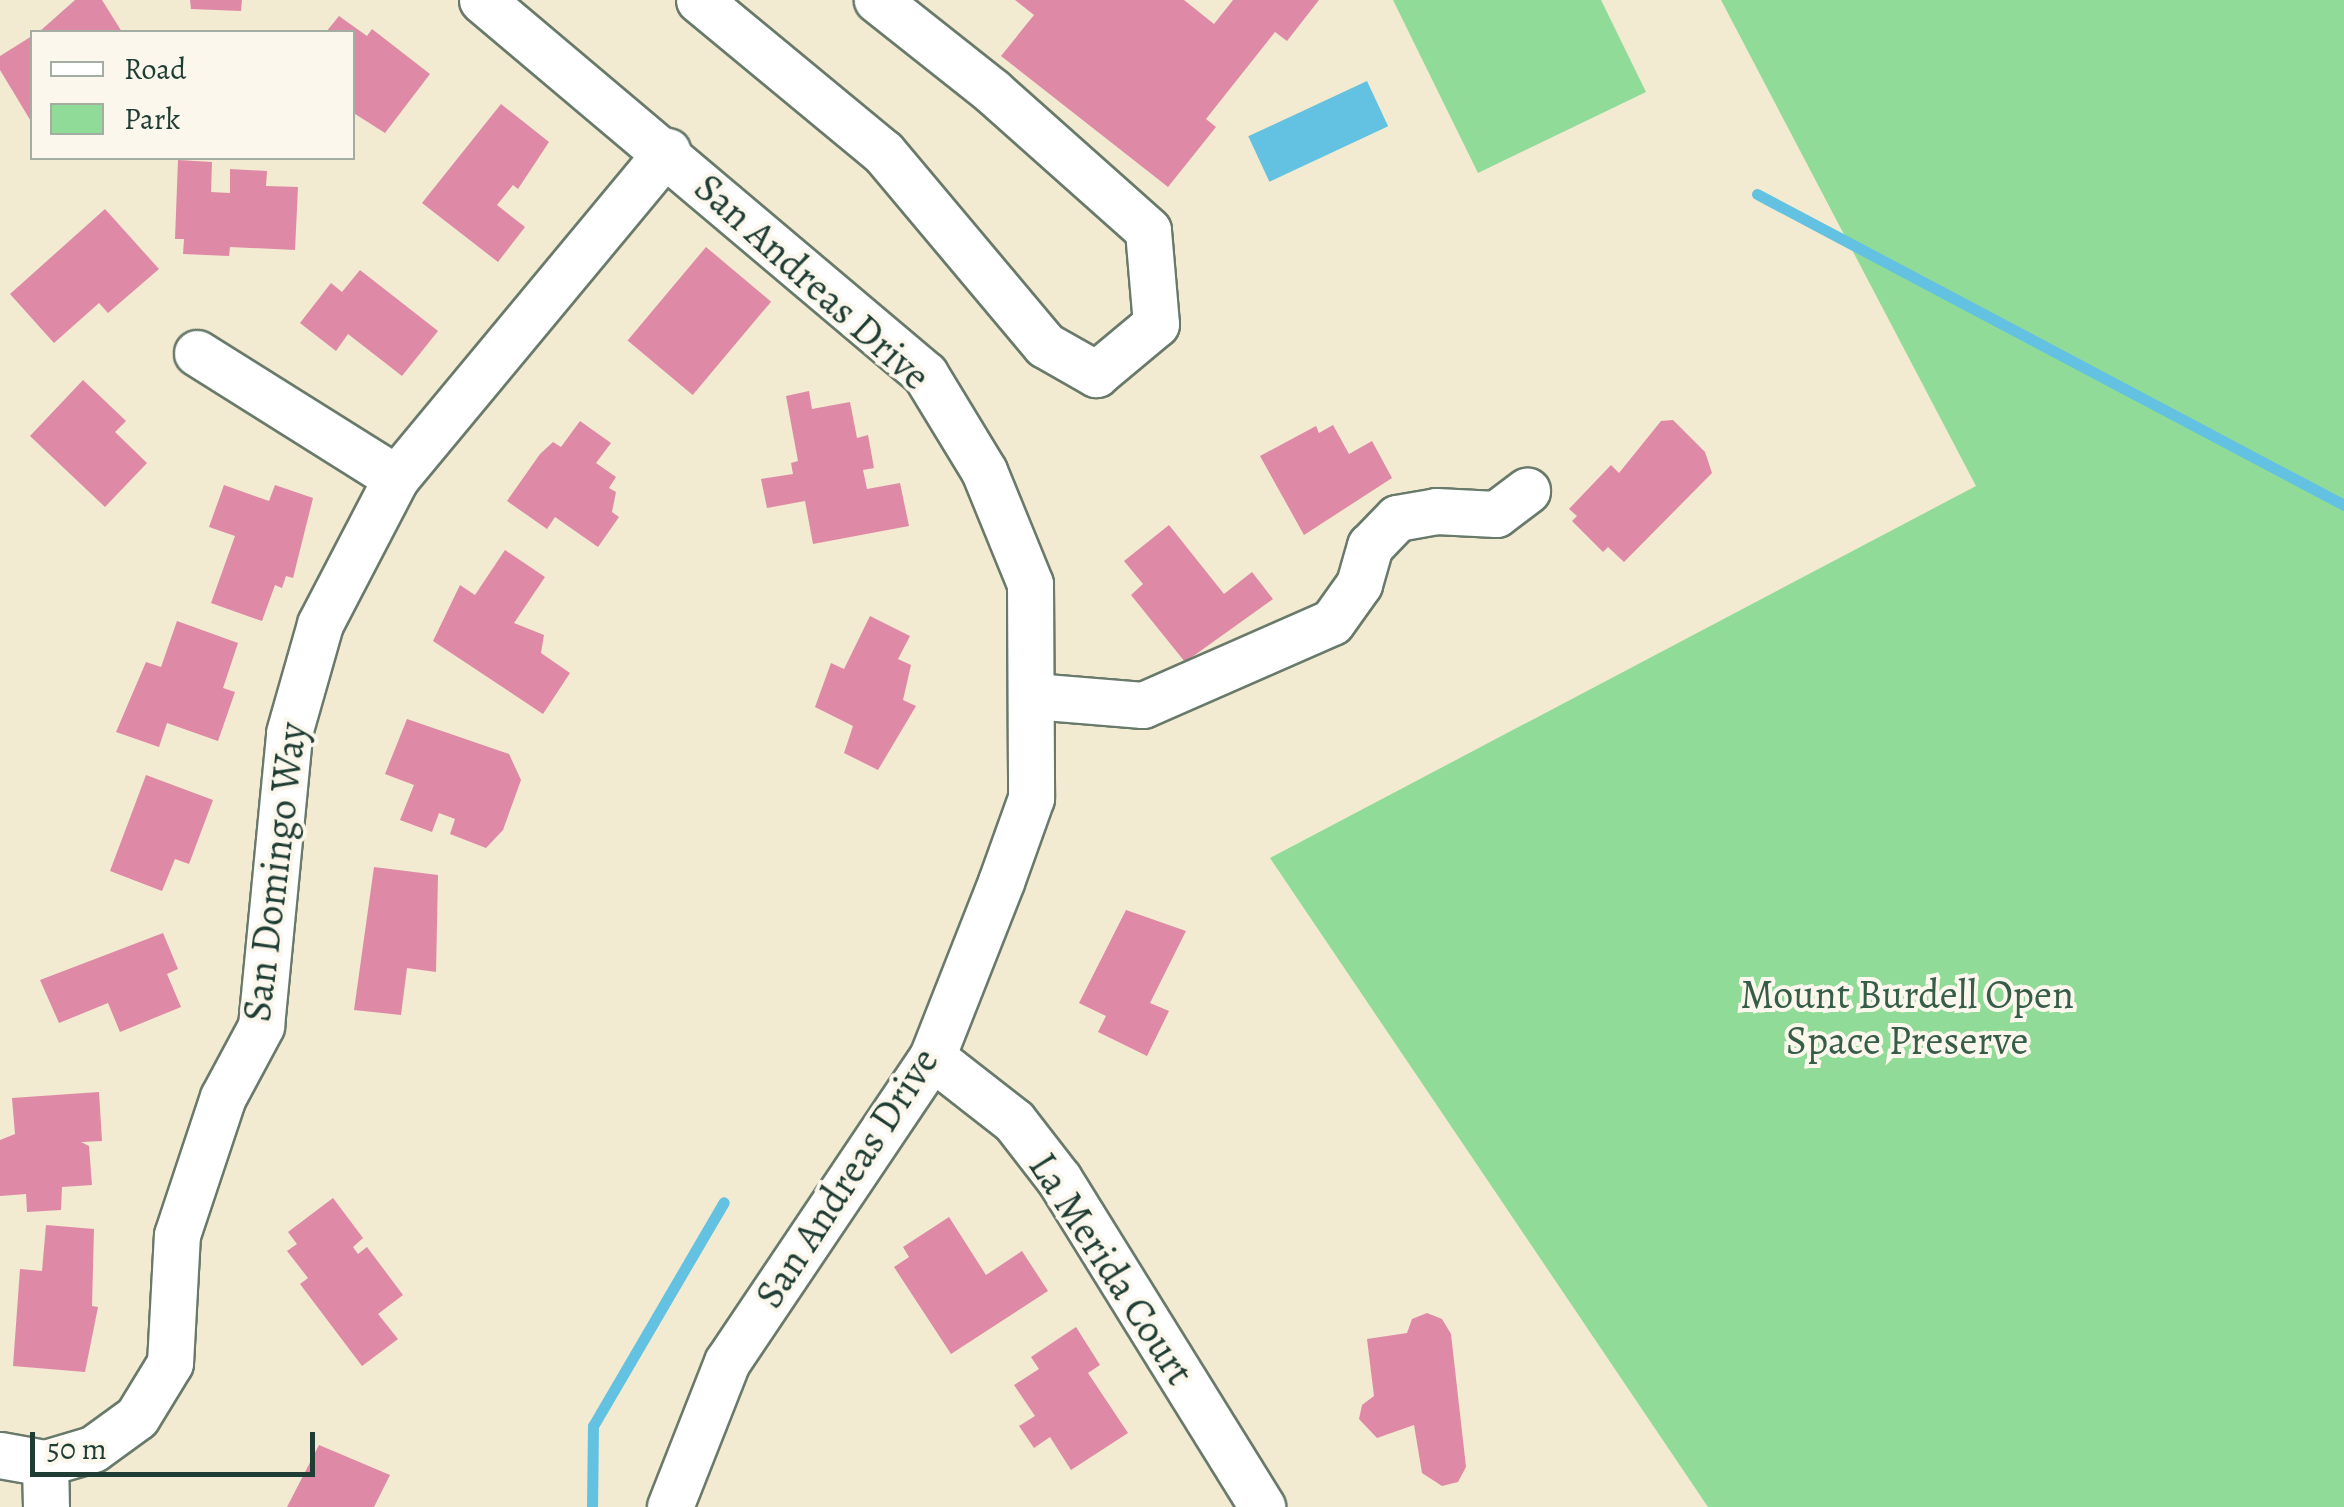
<!DOCTYPE html>
<style>
body{margin:0}
#map{position:relative;width:2344px;height:1507px;overflow:hidden;background:#f2ead1;font-family:Alegreya,serif}
div>[style]{position:absolute}
[style*='--x']{left:calc(var(--x)*1px);top:calc(var(--y)*1px);width:calc(var(--w)*1px);rotate:calc(var(--a)*1deg)}
.green>*{inset:0;background:#90db97}
.water>*{inset:0;background:#63c2e1;transform-origin:0 0}
.stream>*{height:11px;margin:-5.5px;padding:0 5.5px;transform-origin:5.5px;border-radius:5.5px;background:#63c2e1}
.building>*{inset:0;background:#de8aa6;transform-origin:0 0}
.roads{filter:drop-shadow(2px 0 #697a6b) drop-shadow(-2px 0 #697a6b) drop-shadow(0 2px #697a6b) drop-shadow(0 -2px #697a6b)}
.minor>*{height:45px;margin:-22.5px;padding:0 22.5px;transform-origin:22.5px;border-radius:22.5px;background:#fff}
span{translate:-50% -50%;white-space:nowrap;text-align:center;line-height:1.15;-webkit-text-stroke:8px #fbf7ec;paint-order:stroke}
.street-label{font-size:40px;color:#1f3d34}
.park-label{font-size:40px;color:#365d48}
.legend{position:absolute;left:30px;top:30px;width:325px;height:130px;box-sizing:border-box;background:#fbf7ec;border:2px solid #a3ada2;margin:0;padding:12px 18px;list-style:none;font-size:30px;color:#1f3d34}
.legend li{display:flex;align-items:center;gap:20px;height:50px}
.legend b{width:50px;border:2px solid #a3ada2}
.scale{position:absolute;left:30px;top:1432px;width:285px;height:45px;box-sizing:border-box;border:5px solid #1f3d34;border-top:0;padding-left:12px;font-size:30px;line-height:35px;white-space:nowrap;color:#1f3d34;-webkit-text-stroke:8px #fbf7ec;paint-order:stroke}
</style>
<div id="map">
<div class="green">
<i style="clip-path:polygon(1393px 0,1601px 0,1646px 92px,1478px 173px)"></i>
<i style="clip-path:polygon(1721px 0,2344px 0,2344px 1507px,1708px 1507px,1270px 858px,1976px 486px)"></i>
</div>
<div class="water">
<i style="left:1367px;top:81px;width:50px;height:131px;rotate:65deg"></i>
</div>
<div class="stream">
<i style="--x:1757;--y:194;--w:664;--a:27.92"></i>
<i style="--x:592;--y:1507;--w:81;--a:-89.3"></i>
<i style="--x:593;--y:1426;--w:259;--a:-59.7"></i>
</div>
<div class="building">
<i style="clip-path:polygon(75px 0,102px 0,122px 32px,39px 32px)"></i>
<i style="clip-path:polygon(190px 0,242px 0,241px 11px,191px 9px)"></i>
<i style="clip-path:polygon(1015px 0,1184px 0,1214px 24px,1233px 0,1319px 0,1287px 41px,1275px 32px,1206px 119px,1216px 127px,1168px 187px,1001px 56px,1034px 15px)"></i>
<i style="clip-path:polygon(339px 16px,367px 36px,372px 29px,430px 74px,385px 133px,352px 112px,352px 32px,326px 32px)"></i>
<i style="clip-path:polygon(32px 36px,32px 123px,0 70px,0 56px)"></i>
<i style="clip-path:polygon(501px 104px,549px 142px,518px 189px,513px 185px,497px 205px,525px 227px,498px 262px,422px 203px)"></i>
<i style="clip-path:polygon(178px 160px,212px 162px,211px 192px,230px 193px,230px 169px,267px 171px,266px 186px,298px 187px,295px 250px,230px 247px,229px 256px,183px 254px,184px 239px,175px 239px)"></i>
<i style="clip-path:polygon(105px 209px,159px 269px,108px 313px,99px 303px,54px 343px,10px 294px)"></i>
<i style="left:706px;top:247px;width:85px;height:122px;rotate:40deg"></i>
<i style="clip-path:polygon(360px 270px,438px 331px,402px 376px,348px 334px,336px 351px,300px 323px,331px 283px,342px 292px)"></i>
<i style="clip-path:polygon(83px 380px,126px 421px,115px 432px,147px 463px,105px 507px,30px 436px)"></i>
<i style="clip-path:polygon(809px 391px,812px 409px,850px 402px,857px 438px,868px 435px,874px 468px,863px 470px,867px 489px,900px 483px,909px 526px,813px 544px,805px 501px,767px 508px,761px 479px,793px 474px,791px 463px,798px 461px,786px 396px)"></i>
<i style="clip-path:polygon(1673px 420px,1705px 452px,1712px 473px,1624px 562px,1608px 547px,1603px 552px,1572px 521px,1577px 516px,1569px 509px,1611px 465px,1619px 473px,1661px 421px)"></i>
<i style="clip-path:polygon(580px 421px,611px 443px,596px 463px,616px 477px,609px 488px,616px 492px,612px 512px,619px 517px,598px 547px,555px 517px,547px 529px,507px 501px,540px 454px,553px 442px,561px 447px)"></i>
<i style="clip-path:polygon(1333px 425px,1349px 454px,1372px 441px,1392px 478px,1304px 535px,1260px 456px,1316px 426px,1319px 433px)"></i>
<i style="clip-path:polygon(224px 485px,269px 501px,275px 485px,313px 498px,293px 578px,286px 576px,282px 588px,275px 585px,262px 621px,211px 603px,235px 536px,209px 527px)"></i>
<i style="clip-path:polygon(1169px 525px,1224px 594px,1252px 572px,1273px 599px,1185px 662px,1131px 595px,1143px 584px,1124px 561px)"></i>
<i style="clip-path:polygon(505px 550px,545px 577px,514px 623px,544px 635px,541px 653px,570px 673px,543px 714px,433px 641px,460px 585px,475px 595px)"></i>
<i style="clip-path:polygon(870px 616px,910px 636px,898px 659px,911px 665px,903px 700px,916px 706px,878px 770px,844px 753px,853px 726px,815px 707px,831px 663px,844px 669px)"></i>
<i style="clip-path:polygon(177px 621px,238px 643px,223px 688px,235px 692px,218px 741px,167px 723px,159px 747px,116px 732px,146px 662px,161px 667px)"></i>
<i style="clip-path:polygon(407px 719px,509px 754px,521px 780px,503px 830px,486px 848px,450px 834px,455px 819px,439px 813px,432px 832px,400px 820px,414px 785px,385px 774px)"></i>
<i style="clip-path:polygon(146px 775px,213px 800px,189px 864px,175px 859px,162px 891px,110px 871px)"></i>
<i style="clip-path:polygon(374px 867px,438px 875px,436px 972px,407px 968px,401px 1015px,354px 1010px)"></i>
<i style="clip-path:polygon(1126px 910px,1186px 931px,1150px 1003px,1169px 1011px,1147px 1056px,1098px 1032px,1106px 1016px,1079px 1003px)"></i>
<i style="clip-path:polygon(163px 933px,178px 969px,167px 974px,181px 1007px,120px 1032px,108px 1003px,59px 1023px,40px 980px)"></i>
<i style="clip-path:polygon(99px 1092px,102px 1141px,81px 1142px,89px 1146px,92px 1185px,62px 1187px,61px 1210px,27px 1212px,26px 1194px,0 1196px,0 1140px,15px 1134px,12px 1098px)"></i>
<i style="clip-path:polygon(333px 1198px,363px 1238px,353px 1247px,358px 1254px,367px 1247px,403px 1295px,378px 1314px,398px 1339px,362px 1366px,300px 1284px,308px 1278px,287px 1251px,297px 1244px,288px 1232px)"></i>
<i style="clip-path:polygon(949px 1217px,986px 1275px,1022px 1251px,1048px 1291px,951px 1354px,894px 1267px,909px 1257px,903px 1247px)"></i>
<i style="clip-path:polygon(46px 1225px,94px 1229px,92px 1306px,98px 1307px,85px 1372px,13px 1366px,20px 1269px,42px 1271px)"></i>
<i style="clip-path:polygon(1427px 1313px,1442px 1319px,1451px 1334px,1466px 1467px,1458px 1482px,1442px 1486px,1422px 1473px,1414px 1425px,1377px 1438px,1359px 1419px,1362px 1405px,1374px 1396px,1367px 1339px,1407px 1333px,1412px 1319px)"></i>
<i style="clip-path:polygon(1076px 1327px,1100px 1365px,1088px 1373px,1128px 1433px,1071px 1470px,1050px 1437px,1034px 1448px,1019px 1426px,1035px 1416px,1014px 1385px,1039px 1369px,1031px 1357px)"></i>
<i style="clip-path:polygon(319px 1445px,390px 1475px,374px 1507px,287px 1507px)"></i>
</div>
<div class="roads">
<div class="minor">
<i style="--x:482;--y:0;--w:580;--a:40.17"></i>
<i style="--x:925;--y:374;--w:114;--a:58.7"></i>
<i style="--x:984;--y:471;--w:122;--a:67.8"></i>
<i style="--x:1030;--y:584;--w:214;--a:89.7"></i>
<i style="--x:1031;--y:798;--w:89;--a:109.7"></i>
<i style="--x:1001;--y:882;--w:188;--a:111.5"></i>
<i style="--x:932;--y:1057;--w:367;--a:123.9"></i>
<i style="--x:727;--y:1362;--w:156;--a:111.5"></i>
<i style="--x:699;--y:0;--w:239;--a:39.6"></i>
<i style="--x:883;--y:152;--w:252;--a:50"></i>
<i style="--x:1045;--y:345;--w:59;--a:29.6"></i>
<i style="--x:1096;--y:374;--w:78;--a:-39.8"></i>
<i style="--x:1156;--y:324;--w:94;--a:-94.9"></i>
<i style="--x:1148;--y:230;--w:209;--a:-138.3"></i>
<i style="--x:992;--y:91;--w:147;--a:-141.6"></i>
<i style="--x:197;--y:353;--w:235;--a:32.1"></i>
<i style="--x:1033;--y:696;--w:110;--a:4.7"></i>
<i style="--x:1143;--y:705;--w:206;--a:-23.7"></i>
<i style="--x:1332;--y:622;--w:47;--a:-54.6"></i>
<i style="--x:1359;--y:584;--w:40;--a:-74"></i>
<i style="--x:1370;--y:546;--w:39;--a:-46"></i>
<i style="--x:1397;--y:518;--w:40;--a:-10"></i>
<i style="--x:1436;--y:511;--w:60;--a:2.9"></i>
<i style="--x:1496;--y:514;--w:39;--a:-37"></i>
<i style="--x:932;--y:1057;--w:104;--a:38"></i>
<i style="--x:1014;--y:1121;--w:73;--a:52.2"></i>
<i style="--x:1059;--y:1179;--w:386;--a:58.2"></i>
<i style="--x:0;--y:1455;--w:46;--a:10.1"></i>
<i style="--x:45;--y:1463;--w:50;--a:-16.3"></i>
<i style="--x:93;--y:1449;--w:54;--a:-36"></i>
<i style="--x:137;--y:1417;--w:63;--a:-58.6"></i>
<i style="--x:170;--y:1363;--w:128;--a:-86.9"></i>
<i style="--x:177;--y:1235;--w:145;--a:-71.6"></i>
<i style="--x:223;--y:1097;--w:81;--a:-61.8"></i>
<i style="--x:261;--y:1026;--w:294;--a:-84.5"></i>
<i style="--x:289;--y:733;--w:113;--a:-74.1"></i>
<i style="--x:320;--y:624;--w:165;--a:-62.5"></i>
<i style="--x:396;--y:478;--w:425;--a:-50.3"></i>
<i style="--x:45;--y:1463;--w:44;--a:88.7"></i>
</div>
</div>
<div class="street-label">
<span style="left:812px;top:282px;rotate:42deg">San Andreas Drive</span>
<span style="left:275px;top:872px;rotate:-83deg">San Domingo Way</span>
<span style="left:847px;top:1178px;rotate:-57deg">San Andreas Drive</span>
<span style="left:1111px;top:1269px;rotate:57deg">La Merida Court</span>
</div>
<div class="park-label">
<span style="left:1907px;top:1018px">Mount Burdell Open<br>Space Preserve</span>
</div>
<ul class="legend">
<li><b style="height:12px;background:#fff"></b>Road</li>
<li><b style="height:28px;background:#90db97"></b>Park</li>
</ul>
<div class="scale">50 m</div>
</div>
